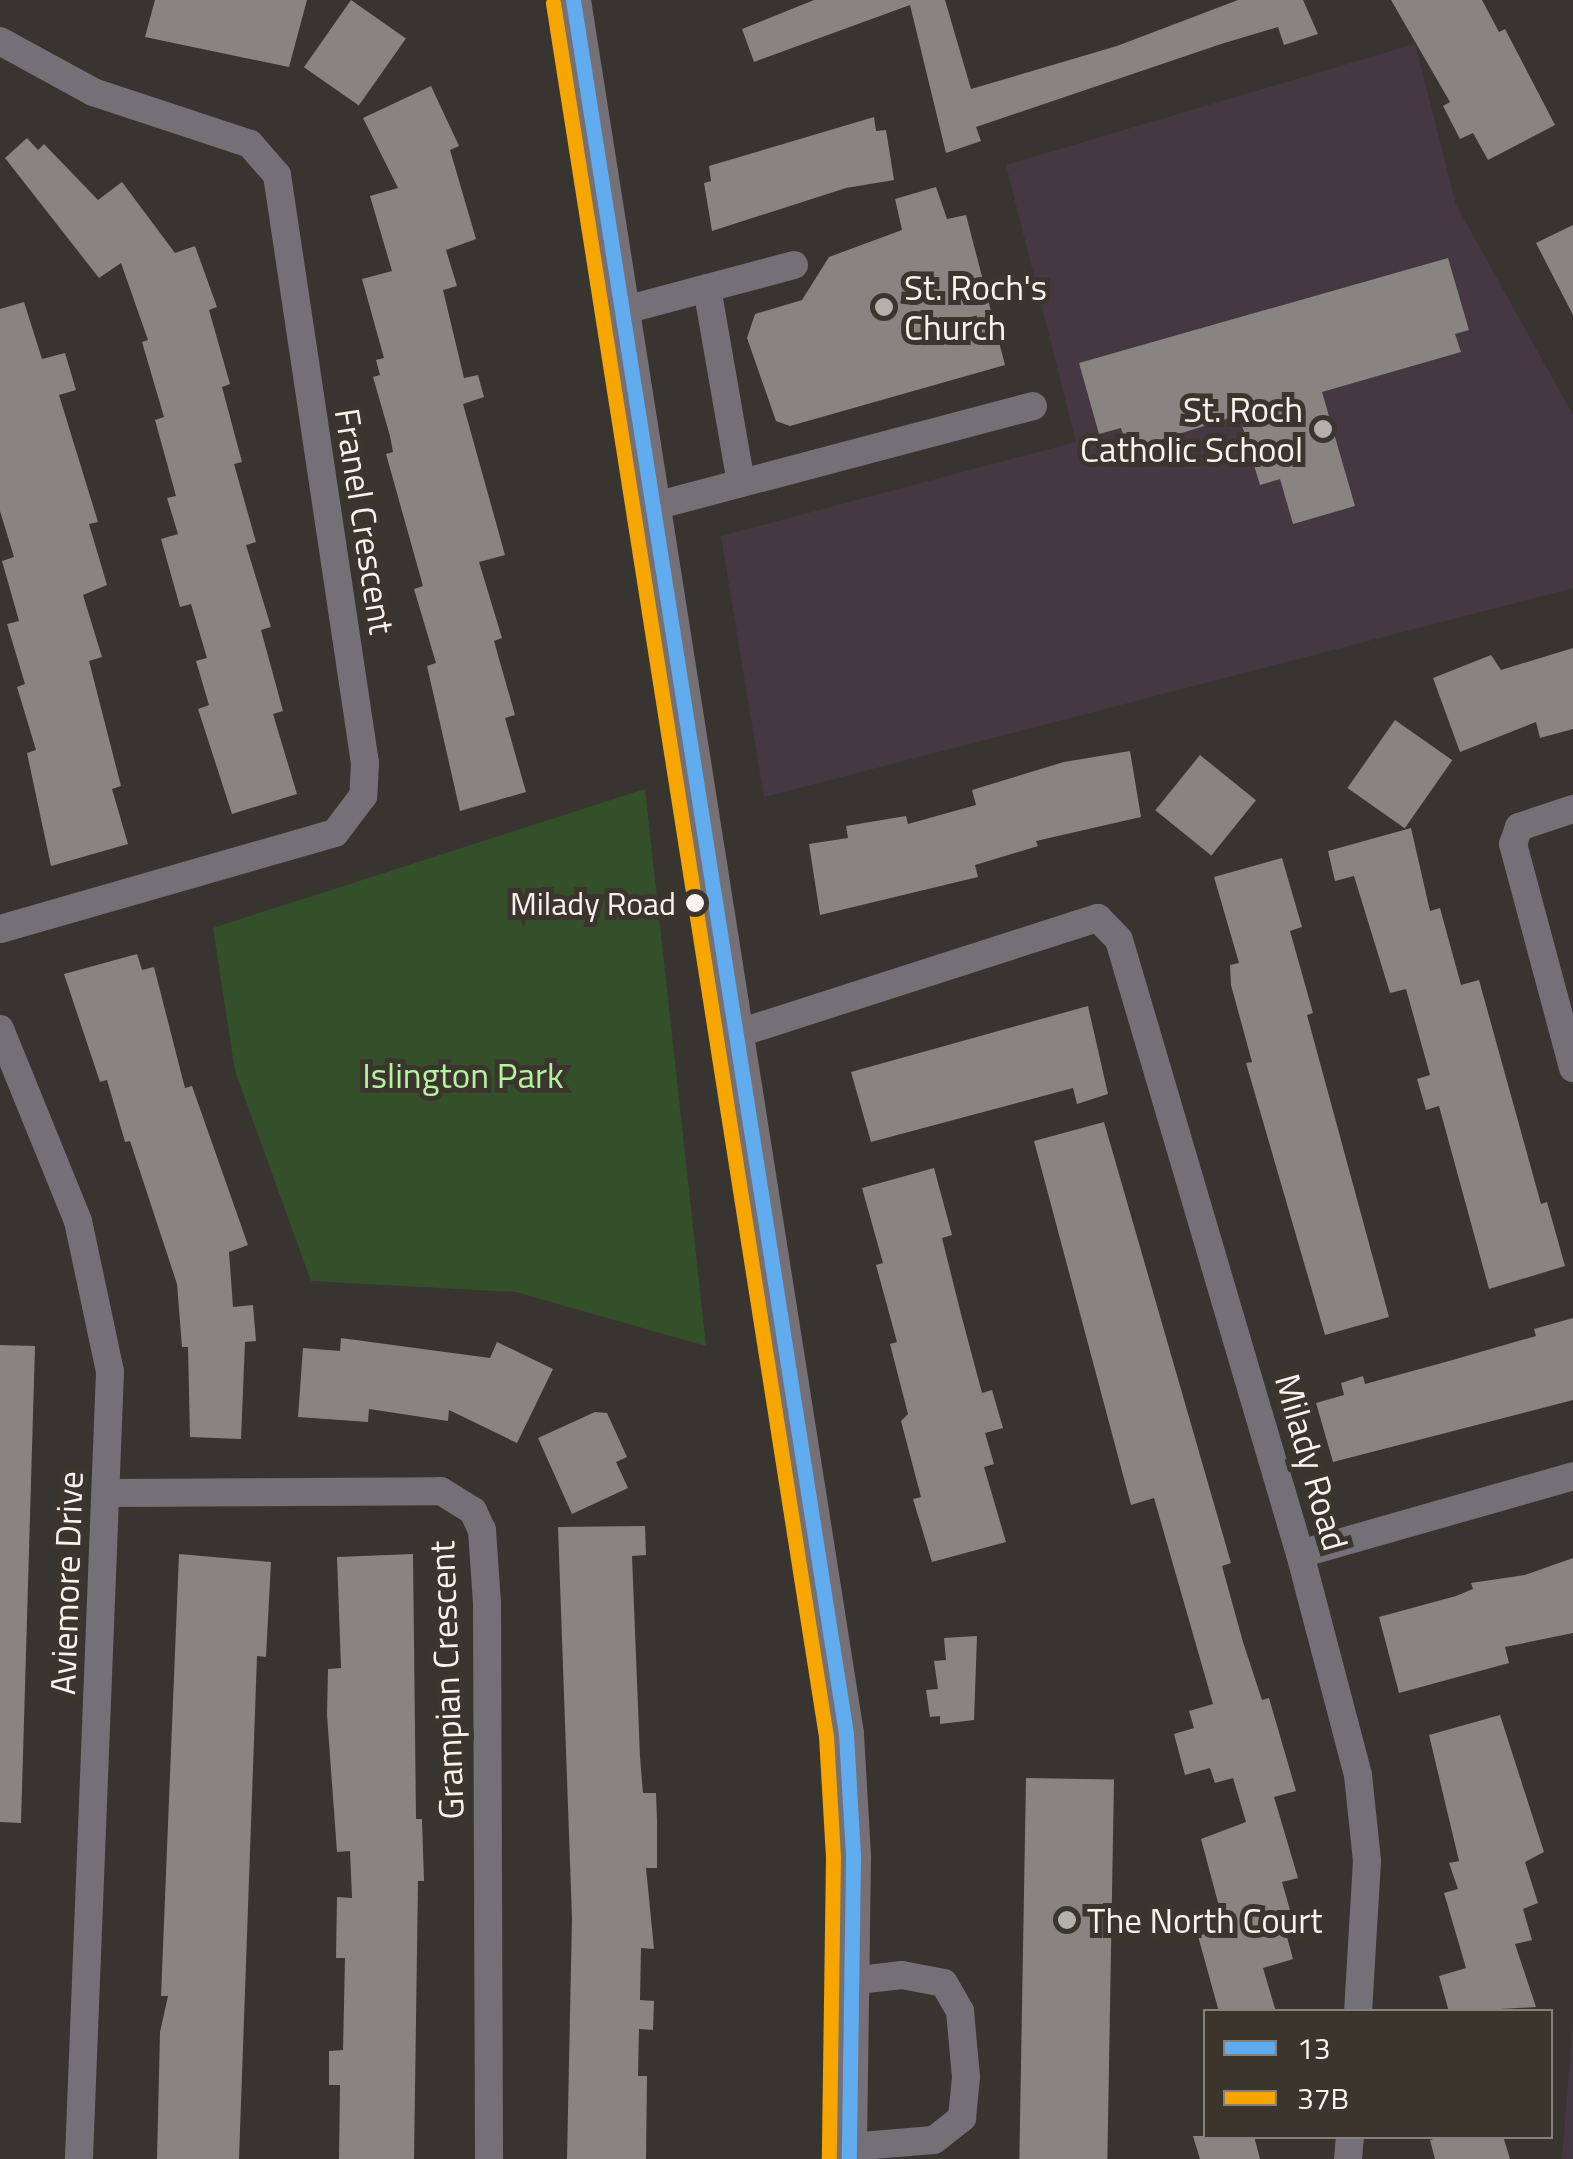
<!DOCTYPE html>
<style>
body{margin:0}
#map{position:relative;width:1573px;height:2159px;overflow:hidden;background:#383531;font-family:"Titillium Web",sans-serif}
div>[style]{position:absolute}
[style*='--x']{left:calc(var(--x)*1px);top:calc(var(--y)*1px);width:calc(var(--w)*1px);rotate:calc(var(--a)*1deg)}
.education>*{inset:0;background:#463842}
.green>*{inset:0;background:#34502a}
.building>*{inset:0;background:#878481;transform-origin:0 0}
.minor>*{height:28px;margin:-14px;padding:0 14px;transform-origin:14px;border-radius:14px;background:#747077}
.major>*{height:35px;margin:-17.5px;padding:0 17.5px;transform-origin:17.5px;border-radius:17.5px;background:#747076}
.bus-1>*{height:15px;margin:-7.5px;padding:0 7.5px;transform-origin:7.5px;border-radius:7.5px;background:#60acee}
.bus-2>*{height:15px;margin:-7.5px;padding:0 7.5px;transform-origin:7.5px;border-radius:7.5px;background:#f7a600}
.dots>*{width:28px;height:28px;translate:-50% -50%;box-sizing:border-box;border:5px solid #3b352e;border-radius:50%}
span{translate:-50% -50%;white-space:nowrap;text-align:center;line-height:1.15;-webkit-text-stroke:10px #3b352e;paint-order:stroke}
.bus-label{font-size:32px;color:#f7f4ef}
.right{translate:-100% -50%;text-align:right}
.poi-label{font-size:35px;color:#f7f4ef}
.left{translate:0 -50%;text-align:left}
.street-label{font-size:35px;color:#f7f4ef}
.park-label{font-size:35px;color:#b2f49f}
.legend{position:absolute;left:1203px;top:2009px;width:350px;height:130px;box-sizing:border-box;background:#3b352e;border:2px solid #86817b;margin:0;padding:12px 18px;list-style:none;font-size:30px;color:#f7f4ef}
.legend li{display:flex;align-items:center;gap:20px;height:50px}
.legend b{width:50px;border:2px solid #86817b}
</style>
<div id="map">
<div class="education">
<i style="clip-path:polygon(1415px 44px,1456px 205px,1573px 415px,1573px 588px,764px 797px,721px 536px,1076px 442px,1006px 165px)"></i>
<i style="clip-path:polygon(1573px 2020px,1573px 2159px,1562px 2159px)"></i>
</div>
<div class="green">
<i style="clip-path:polygon(645px 789px,706px 1346px,516px 1292px,311px 1281px,235px 1071px,213px 928px)"></i>
</div>
<div class="building">
<i style="clip-path:polygon(155px 0,307px 0,289px 67px,145px 37px)"></i>
<i style="left:351px;top:0;width:67px;height:82px;rotate:35deg"></i>
<i style="clip-path:polygon(814px 0,945px 0,971px 89px,1117px 46px,1238px 0,1303px 0,1318px 34px,1284px 45px,1278px 27px,1221px 44px,976px 127px,981px 141px,946px 153px,910px 5px,754px 62px,742px 29px)"></i>
<i style="clip-path:polygon(1391px 0,1482px 0,1499px 32px,1505px 29px,1555px 125px,1488px 160px,1473px 133px,1460px 139px,1443px 106px,1450px 102px)"></i>
<i style="clip-path:polygon(431px 86px,459px 146px,450px 150px,476px 239px,446px 250px,457px 286px,443px 290px,464px 378px,478px 375px,484px 397px,463px 404px,505px 555px,479px 562px,502px 638px,494px 641px,515px 715px,505px 718px,526px 792px,460px 811px,427px 666px,436px 663px,414px 589px,423px 586px,386px 454px,393px 452px,390px 436px,373px 377px,380px 375px,376px 360px,384px 358px,362px 279px,392px 271px,370px 196px,398px 188px,363px 118px)"></i>
<i style="clip-path:polygon(874px 117px,876px 131px,886px 130px,894px 180px,846px 188px,712px 231px,704px 183px,711px 181px,709px 166px)"></i>
<i style="clip-path:polygon(27px 138px,38px 150px,44px 144px,98px 200px,122px 182px,175px 253px,195px 246px,217px 307px,209px 310px,230px 384px,222px 387px,242px 462px,234px 464px,256px 542px,246px 545px,271px 627px,261px 630px,283px 711px,273px 714px,297px 794px,232px 814px,198px 709px,209px 705px,196px 661px,207px 658px,191px 604px,180px 607px,161px 539px,178px 534px,167px 498px,176px 496px,155px 420px,164px 417px,142px 342px,148px 340px,121px 263px,99px 278px,5px 158px)"></i>
<i style="clip-path:polygon(936px 187px,947px 219px,966px 215px,1005px 365px,790px 426px,776px 421px,747px 338px,755px 314px,802px 300px,829px 257px,902px 230px,895px 199px)"></i>
<i style="clip-path:polygon(1573px 225px,1573px 315px,1536px 243px)"></i>
<i style="clip-path:polygon(1448px 258px,1469px 330px,1455px 334px,1461px 352px,1322px 392px,1355px 506px,1293px 524px,1280px 479px,1260px 485px,1239px 415px,1128px 450px,1121px 428px,1099px 434px,1079px 363px)"></i>
<i style="clip-path:polygon(24px 302px,42px 359px,65px 353px,76px 390px,59px 395px,98px 522px,89px 524px,107px 585px,83px 595px,102px 657px,89px 661px,121px 786px,112px 789px,128px 844px,51px 866px,27px 753px,36px 750px,17px 687px,25px 684px,7px 624px,19px 621px,2px 561px,14px 557px,0 511px,0 309px)"></i>
<i style="clip-path:polygon(1573px 648px,1573px 729px,1540px 738px,1536px 722px,1460px 752px,1433px 678px,1491px 655px,1501px 670px)"></i>
<i style="left:1395px;top:720px;width:70px;height:83px;rotate:35deg"></i>
<i style="clip-path:polygon(1130px 751px,1141px 817px,1036px 841px,1038px 846px,975px 865px,978px 877px,820px 915px,809px 844px,848px 838px,846px 826px,906px 816px,908px 824px,976px 805px,972px 790px,1064px 762px)"></i>
<i style="left:1200px;top:755px;width:72px;height:71px;rotate:39deg"></i>
<i style="clip-path:polygon(1411px 828px,1430px 911px,1440px 908px,1461px 985px,1479px 980px,1541px 1204px,1547px 1202px,1565px 1266px,1489px 1289px,1439px 1106px,1426px 1110px,1417px 1079px,1430px 1075px,1406px 989px,1390px 993px,1354px 876px,1335px 881px,1328px 851px)"></i>
<i style="clip-path:polygon(1282px 858px,1302px 927px,1290px 931px,1313px 1013px,1307px 1015px,1389px 1317px,1325px 1335px,1246px 1063px,1252px 1062px,1231px 985px,1230px 965px,1239px 963px,1214px 877px)"></i>
<i style="clip-path:polygon(137px 954px,142px 970px,154px 967px,185px 1088px,192px 1086px,248px 1245px,229px 1252px,233px 1307px,253px 1305px,256px 1341px,245px 1342px,241px 1439px,190px 1437px,188px 1347px,182px 1347px,177px 1284px,130px 1141px,125px 1142px,107px 1080px,100px 1082px,64px 974px)"></i>
<i style="clip-path:polygon(1088px 1006px,1108px 1094px,1077px 1104px,1073px 1088px,871px 1142px,851px 1072px)"></i>
<i style="clip-path:polygon(1104px 1122px,1231px 1563px,1222px 1566px,1243px 1642px,1262px 1700px,1269px 1698px,1296px 1791px,1274px 1797px,1298px 1878px,1282px 1882px,1290px 1910px,1281px 1915px,1293px 1959px,1263px 1968px,1276px 2012px,1219px 2012px,1198px 1936px,1210px 1932px,1205px 1914px,1220px 1910px,1201px 1839px,1246px 1822px,1233px 1778px,1215px 1783px,1210px 1768px,1185px 1775px,1174px 1734px,1194px 1728px,1189px 1711px,1213px 1704px,1154px 1498px,1131px 1505px,1034px 1141px)"></i>
<i style="clip-path:polygon(934px 1168px,952px 1235px,942px 1238px,961px 1314px,982px 1393px,992px 1390px,1003px 1428px,985px 1433px,994px 1464px,984px 1467px,1006px 1542px,932px 1562px,913px 1499px,921px 1497px,901px 1421px,908px 1414px,890px 1344px,897px 1342px,876px 1265px,883px 1263px,862px 1188px)"></i>
<i style="clip-path:polygon(1573px 1318px,1573px 1400px,1333px 1462px,1316px 1403px,1344px 1395px,1341px 1383px,1363px 1376px,1365px 1384px,1449px 1361px,1536px 1336px,1534px 1329px)"></i>
<i style="clip-path:polygon(341px 1338px,490px 1358px,497px 1342px,553px 1369px,517px 1443px,449px 1410px,448px 1421px,369px 1409px,368px 1422px,298px 1417px,303px 1348px,340px 1351px)"></i>
<i style="clip-path:polygon(0 1345px,35px 1346px,21px 1823px,0 1822px)"></i>
<i style="clip-path:polygon(595px 1412px,607px 1413px,627px 1457px,616px 1462px,628px 1488px,572px 1514px,538px 1438px)"></i>
<i style="clip-path:polygon(645px 1526px,646px 1555px,632px 1556px,640px 1757px,643px 1793px,656px 1793px,657px 1820px,657px 1868px,646px 1868px,654px 1949px,641px 1948px,640px 2000px,654px 2001px,653px 2030px,639px 2029px,638px 2076px,647px 2076px,646px 2159px,567px 2159px,572px 1918px,558px 1527px)"></i>
<i style="clip-path:polygon(179px 1554px,271px 1562px,266px 1657px,257px 1656px,239px 2159px,157px 2159px,160px 2032px,168px 1996px,161px 1996px)"></i>
<i style="clip-path:polygon(413px 1554px,416px 1819px,422px 1819px,424px 1881px,418px 1881px,414px 2159px,339px 2159px,340px 2085px,329px 2085px,329px 2051px,343px 2050px,345px 1958px,336px 1958px,337px 1897px,352px 1898px,350px 1851px,337px 1852px,327px 1715px,328px 1669px,341px 1668px,337px 1557px)"></i>
<i style="clip-path:polygon(1573px 1558px,1573px 1633px,1505px 1647px,1509px 1663px,1399px 1693px,1379px 1617px,1456px 1596px,1473px 1589px,1471px 1583px,1525px 1575px)"></i>
<i style="clip-path:polygon(977px 1636px,974px 1720px,940px 1724px,940px 1716px,930px 1717px,926px 1690px,938px 1689px,934px 1661px,946px 1660px,944px 1638px)"></i>
<i style="clip-path:polygon(1500px 1715px,1544px 1852px,1525px 1862px,1538px 1903px,1523px 1909px,1532px 1940px,1515px 1944px,1536px 2007px,1449px 2012px,1439px 1976px,1466px 1968px,1444px 1893px,1458px 1889px,1449px 1863px,1459px 1861px,1429px 1735px)"></i>
<i style="left:1026px;top:1778px;width:88px;height:381px;rotate:1deg"></i>
<i style="clip-path:polygon(1193px 2136px,1254px 2136px,1260px 2159px,1200px 2159px)"></i>
<i style="clip-path:polygon(1445px 2136px,1503px 2136px,1510px 2159px,1435px 2159px,1430px 2140px)"></i>
</div>
<div class="minor">
<i style="--x:0;--y:41;--w:106;--a:28.7"></i>
<i style="--x:93;--y:92;--w:165;--a:18.3"></i>
<i style="--x:250;--y:144;--w:41;--a:48.9"></i>
<i style="--x:277;--y:175;--w:595;--a:81.49"></i>
<i style="--x:365;--y:763;--w:33;--a:93"></i>
<i style="--x:363;--y:796;--w:46;--a:127.1"></i>
<i style="--x:335;--y:833;--w:348;--a:164"></i>
<i style="--x:707;--y:288;--w:198;--a:80.1"></i>
<i style="--x:621;--y:311;--w:179;--a:-14.9"></i>
<i style="--x:651;--y:507;--w:395;--a:-14.8"></i>
<i style="--x:1573;--y:809;--w:57;--a:161.6"></i>
<i style="--x:1519;--y:827;--w:18;--a:109"></i>
<i style="--x:1513;--y:844;--w:232;--a:75"></i>
<i style="--x:0;--y:1029;--w:207;--a:67.9"></i>
<i style="--x:78;--y:1221;--w:154;--a:78"></i>
<i style="--x:110;--y:1372;--w:788;--a:92.26"></i>
<i style="--x:733;--y:1035;--w:383;--a:-17.8"></i>
<i style="--x:1098;--y:918;--w:30;--a:46"></i>
<i style="--x:1119;--y:940;--w:640;--a:73.58"></i>
<i style="--x:1300;--y:1554;--w:228;--a:75.3"></i>
<i style="--x:1358;--y:1775;--w:86;--a:84"></i>
<i style="--x:1367;--y:1861;--w:151;--a:93.4"></i>
<i style="--x:109;--y:1493;--w:332;--a:-0.3"></i>
<i style="--x:441;--y:1491;--w:38;--a:32"></i>
<i style="--x:473;--y:1511;--w:21;--a:65"></i>
<i style="--x:482;--y:1530;--w:74;--a:86.1"></i>
<i style="--x:487;--y:1604;--w:555;--a:89.79"></i>
<i style="--x:1300;--y:1554;--w:284;--a:-15.9"></i>
<i style="--x:849;--y:2147;--w:85;--a:-4.7"></i>
<i style="--x:934;--y:2140;--w:36;--a:-38"></i>
<i style="--x:962;--y:2118;--w:41;--a:-84.4"></i>
<i style="--x:966;--y:2077;--w:66;--a:-95.2"></i>
<i style="--x:960;--y:2011;--w:32;--a:-120"></i>
<i style="--x:944;--y:1983;--w:43;--a:-169.2"></i>
<i style="--x:902;--y:1975;--w:51;--a:173.3"></i>
<i style="--x:1348;--y:2159;--w:23;--a:-85"></i>
</div>
<div class="major">
<i style="--x:573;--y:0;--w:1755;--a:81.05"></i>
<i style="--x:846;--y:1734;--w:123;--a:86.7"></i>
<i style="--x:853;--y:1857;--w:302;--a:90.8"></i>
</div>
<div class="bus-1">
<i style="--x:573;--y:0;--w:1755;--a:81.05"></i>
<i style="--x:846;--y:1734;--w:123;--a:86.7"></i>
<i style="--x:853;--y:1857;--w:302;--a:90.8"></i>
</div>
<div class="bus-2">
<i style="--x:553;--y:3;--w:1754;--a:81.05"></i>
<i style="--x:826;--y:1736;--w:121;--a:86.7"></i>
<i style="--x:833;--y:1857;--w:302;--a:90.8"></i>
</div>
<div class="dots">
<i style="left:884px;top:307px;background:#b4b1ac"></i>
<i style="left:1323px;top:429px;background:#b4b1ac"></i>
<i style="left:695px;top:903px;background:#f7f4ef"></i>
<i style="left:1067px;top:1920px;background:#b4b1ac"></i>
</div>
<div class="bus-label">
<span class="right" style="left:676px;top:903px">Milady Road</span>
</div>
<div class="poi-label">
<span class="left" style="left:904px;top:307px">St. Roch's<br>Church</span>
<span class="right" style="left:1303px;top:429px">St. Roch<br>Catholic School</span>
<span class="left" style="left:1087px;top:1920px">The North Court</span>
</div>
<div class="street-label">
<span style="left:365px;top:521px;rotate:81deg">Franel Crescent</span>
<span style="left:1312px;top:1462px;rotate:74deg">Milady Road</span>
<span style="left:66px;top:1583px;rotate:-88deg">Aviemore Drive</span>
<span style="left:446px;top:1680px;rotate:-92deg">Grampian Crescent</span>
</div>
<div class="park-label">
<span style="left:463px;top:1075px">Islington Park</span>
</div>
<ul class="legend">
<li><b style="height:12px;background:#60acee"></b>13</li>
<li><b style="height:12px;background:#f7a600"></b>37B</li>
</ul>
</div>
